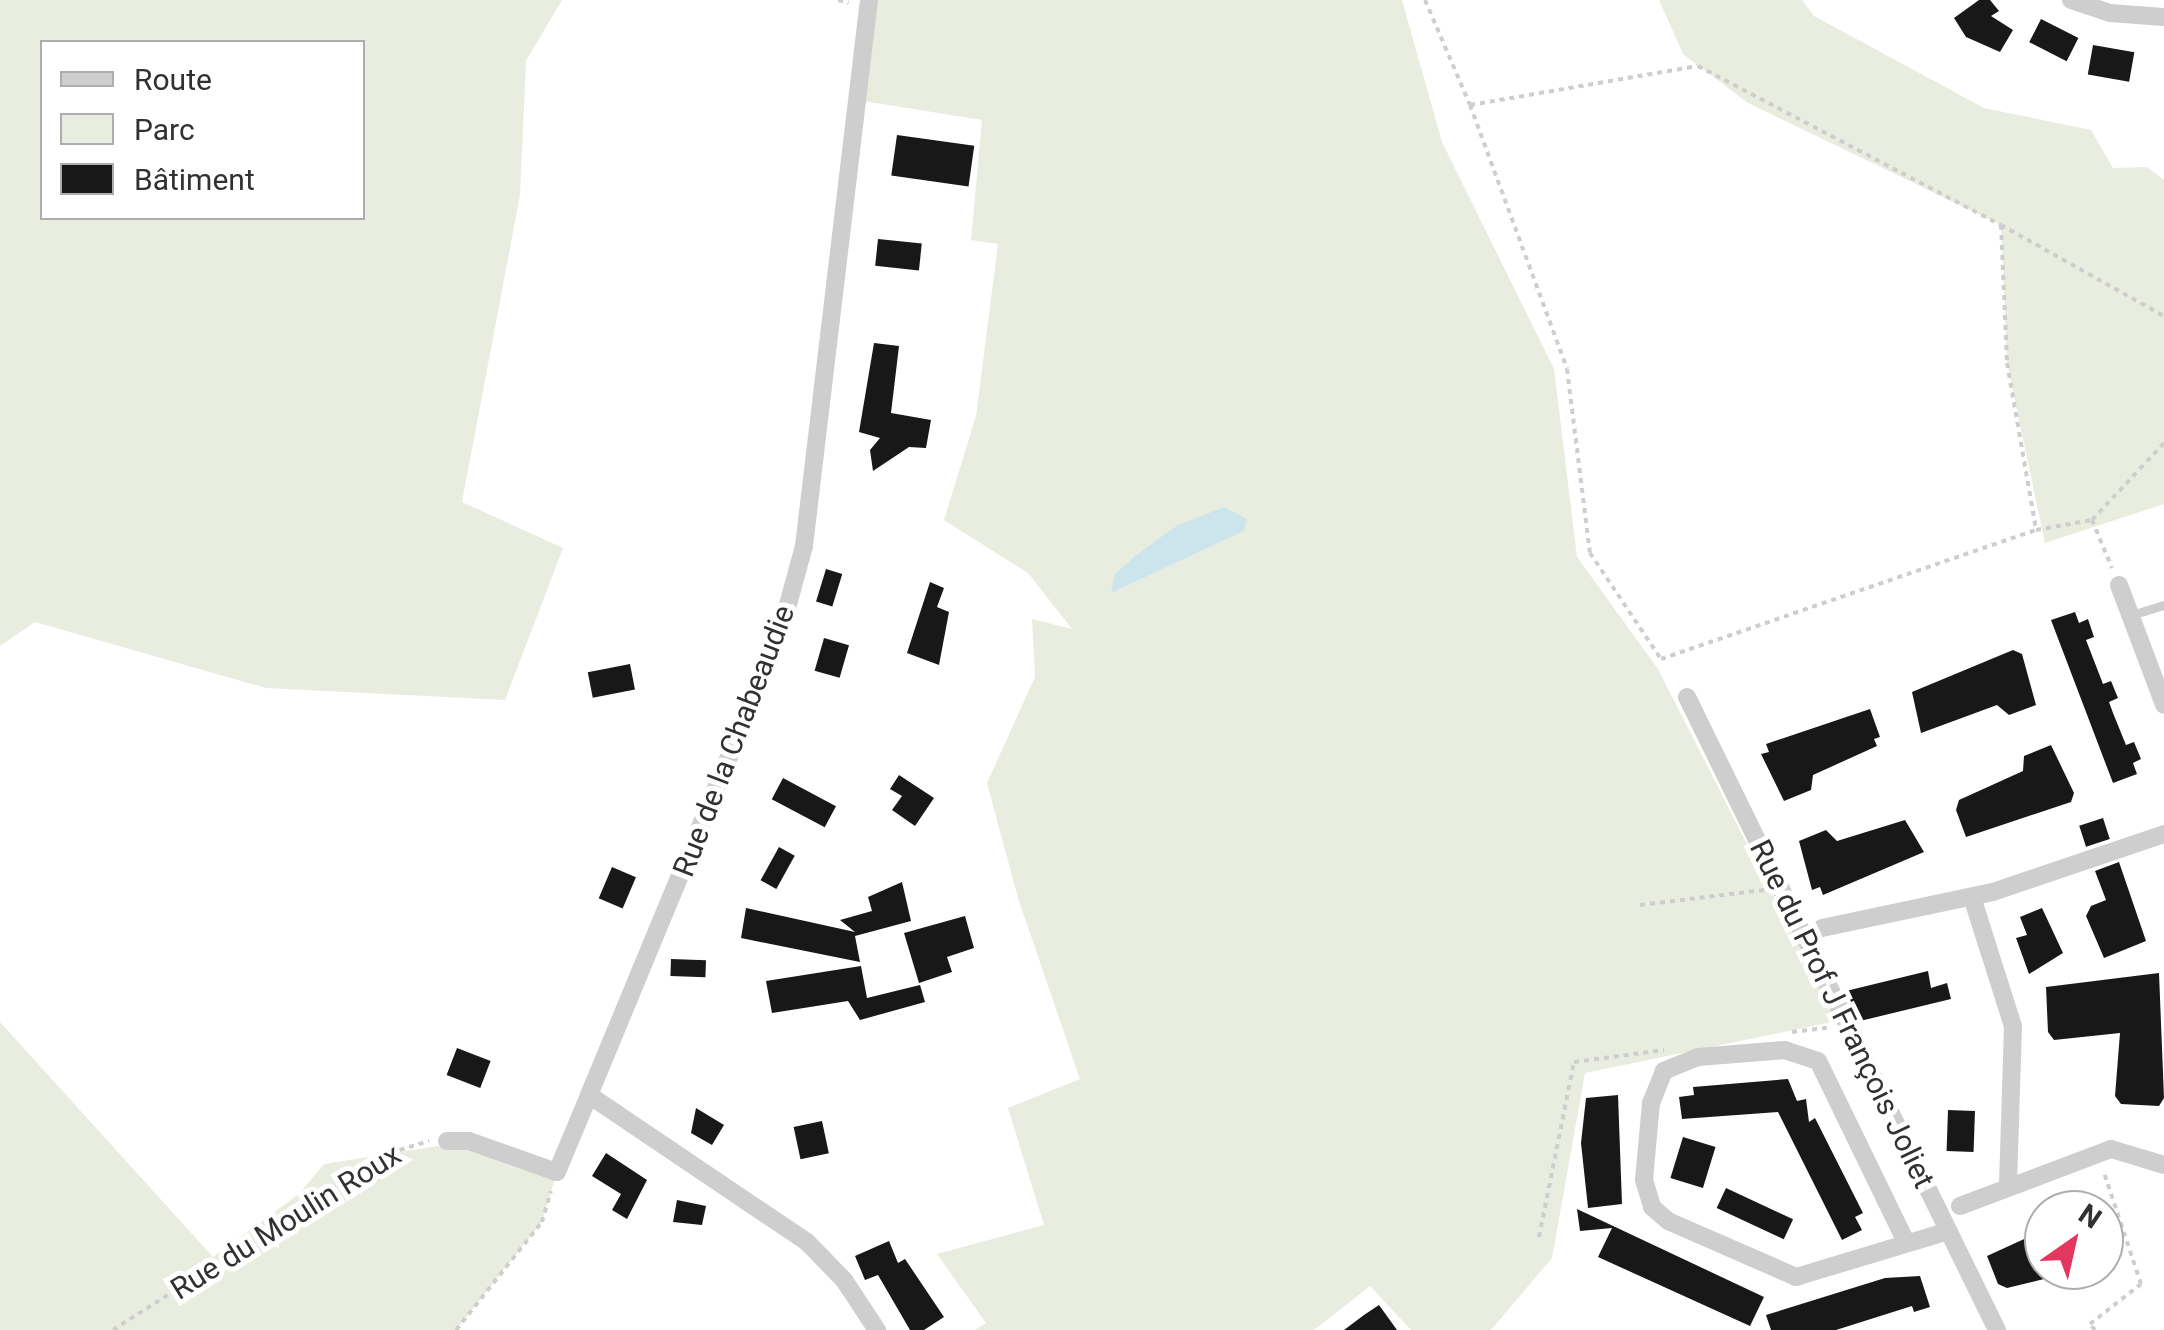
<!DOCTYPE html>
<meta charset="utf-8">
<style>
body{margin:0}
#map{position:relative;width:2164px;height:1330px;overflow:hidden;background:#fff;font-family:Roboto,sans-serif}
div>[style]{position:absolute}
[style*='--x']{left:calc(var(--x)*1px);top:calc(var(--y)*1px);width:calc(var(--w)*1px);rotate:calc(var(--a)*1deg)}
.green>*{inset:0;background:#e9eddf}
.water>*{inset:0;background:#cce5ec}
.building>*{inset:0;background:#181818;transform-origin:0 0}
.path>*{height:4px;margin-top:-2px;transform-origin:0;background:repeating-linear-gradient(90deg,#cecece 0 5px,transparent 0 10px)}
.lane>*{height:9px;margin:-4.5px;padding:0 4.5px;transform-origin:4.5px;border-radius:4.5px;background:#cecece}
.street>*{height:18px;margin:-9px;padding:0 9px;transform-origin:9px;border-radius:9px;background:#cecece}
span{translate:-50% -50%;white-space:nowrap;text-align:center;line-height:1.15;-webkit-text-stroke:10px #fff;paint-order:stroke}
.street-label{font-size:30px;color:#313131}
.legend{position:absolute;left:40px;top:40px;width:325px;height:180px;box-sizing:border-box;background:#fff;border:2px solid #adadad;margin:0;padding:12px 18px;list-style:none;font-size:30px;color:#313131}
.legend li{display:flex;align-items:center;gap:20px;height:50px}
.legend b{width:50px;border:2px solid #adadad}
.north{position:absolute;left:2024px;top:1190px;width:100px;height:100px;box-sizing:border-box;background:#fff;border:2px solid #adadad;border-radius:50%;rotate:34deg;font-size:28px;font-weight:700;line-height:40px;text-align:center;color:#313131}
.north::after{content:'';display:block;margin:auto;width:35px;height:45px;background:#e3375f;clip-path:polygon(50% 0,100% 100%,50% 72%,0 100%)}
</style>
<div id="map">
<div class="green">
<i style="clip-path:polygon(evenodd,0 0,562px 0,526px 61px,520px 195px,462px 502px,563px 548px,505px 700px,266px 688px,35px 622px,0 646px,0 0,42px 42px,362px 42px,362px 218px,42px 218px,42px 42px)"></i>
<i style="clip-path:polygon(evenodd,869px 0,1402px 0,1442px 142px,1554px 369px,1577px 557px,1658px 669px,1837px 1021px,1585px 1073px,1552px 1258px,1491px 1330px,1411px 1330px,1370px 1286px,1314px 1330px,975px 1330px,986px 1323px,937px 1254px,1044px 1225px,1008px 1108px,1080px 1079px,1018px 898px,987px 783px,1035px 677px,1032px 619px,1072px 629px,1028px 573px,944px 520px,976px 416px,998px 244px,971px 240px,982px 120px,857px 100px,869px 0,1176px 526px,1244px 531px,1112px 592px,1115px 574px,1176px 526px)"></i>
<i style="clip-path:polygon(1659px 0,1802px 0,1814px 16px,1984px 108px,2091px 130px,2113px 168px,2147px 167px,2164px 180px,2164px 504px,2045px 543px,2007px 363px,2001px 225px,1748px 103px,1683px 54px)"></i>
<i style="clip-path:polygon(0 1022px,213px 1257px,299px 1194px,324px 1164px,469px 1141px,557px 1172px,542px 1222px,456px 1330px,0 1330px)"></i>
</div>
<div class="water">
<i style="clip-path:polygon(1224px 507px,1247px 519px,1244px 531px,1111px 593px,1115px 574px,1135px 556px,1176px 526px)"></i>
</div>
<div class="building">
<i style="clip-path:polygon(1979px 0,1990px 0,1999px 11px,1991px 16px,2013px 30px,2000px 52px,1966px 37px,1954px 18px)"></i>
<i style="left:2041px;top:19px;width:42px;height:26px;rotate:27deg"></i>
<i style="left:2093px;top:45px;width:42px;height:30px;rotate:10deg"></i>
<i style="left:897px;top:135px;width:78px;height:41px;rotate:8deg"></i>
<i style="left:878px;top:239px;width:44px;height:27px;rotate:6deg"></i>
<i style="clip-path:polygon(874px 343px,899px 346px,891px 413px,931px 420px,926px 448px,909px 447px,873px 471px,870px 450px,880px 438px,859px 432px)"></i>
<i style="left:826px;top:569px;width:17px;height:34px;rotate:17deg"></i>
<i style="clip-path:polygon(930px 582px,944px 588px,937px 607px,949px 612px,939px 665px,907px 653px)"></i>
<i style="clip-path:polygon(2075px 612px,2079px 623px,2088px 619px,2094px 637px,2086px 640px,2103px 684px,2111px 681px,2118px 698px,2109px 702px,2113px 713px,2126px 745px,2134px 742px,2141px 759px,2133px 763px,2137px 774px,2113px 783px,2051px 620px)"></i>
<i style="left:824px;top:638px;width:26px;height:34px;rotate:16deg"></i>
<i style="clip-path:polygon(2013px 650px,2022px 654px,2036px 705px,2009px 715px,1997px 705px,1921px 733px,1912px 692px)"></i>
<i style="left:630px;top:664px;width:26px;height:43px;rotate:79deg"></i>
<i style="clip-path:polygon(1870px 709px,1880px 737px,1874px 739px,1877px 746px,1813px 775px,1811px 790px,1784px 801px,1761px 754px,1769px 752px,1766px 744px)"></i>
<i style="clip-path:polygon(2051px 745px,2074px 793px,2071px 802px,1966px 837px,1956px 810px,1959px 800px,2023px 771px,2024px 756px)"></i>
<i style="clip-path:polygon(899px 775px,934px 798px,915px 826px,892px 810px,902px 796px,890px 789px)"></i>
<i style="left:783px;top:778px;width:60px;height:24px;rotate:28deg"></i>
<i style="left:2103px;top:818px;width:22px;height:25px;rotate:72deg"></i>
<i style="clip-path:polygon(1905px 820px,1924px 852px,1823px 895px,1820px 887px,1812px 890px,1799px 841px,1826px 830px,1837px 841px)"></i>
<i style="left:779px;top:847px;width:18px;height:38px;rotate:29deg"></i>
<i style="clip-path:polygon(2119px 862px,2146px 941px,2104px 958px,2086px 916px,2091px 906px,2106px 900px,2095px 871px)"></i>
<i style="left:612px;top:867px;width:26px;height:34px;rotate:23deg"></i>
<i style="clip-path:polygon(902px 882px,911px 921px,855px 936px,860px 962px,741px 938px,746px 908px,855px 932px,840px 920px,872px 911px,868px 897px)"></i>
<i style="clip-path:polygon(2042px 908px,2063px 953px,2029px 974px,2016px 938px,2027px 935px,2020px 917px)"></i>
<i style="clip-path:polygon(965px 916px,974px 948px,947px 957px,952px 972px,919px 983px,904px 933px)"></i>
<i style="left:671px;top:959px;width:35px;height:17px;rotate:2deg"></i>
<i style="clip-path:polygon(861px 966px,867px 998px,920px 985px,925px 1002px,860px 1020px,848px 1001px,772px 1013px,766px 981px)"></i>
<i style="clip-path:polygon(1928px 971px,1931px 988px,1947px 983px,1951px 999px,1860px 1021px,1846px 991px)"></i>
<i style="clip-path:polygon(2159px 973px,2164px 1098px,2159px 1106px,2121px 1104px,2115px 1096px,2120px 1033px,2054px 1040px,2048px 1032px,2046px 987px)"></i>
<i style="left:457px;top:1048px;width:36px;height:29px;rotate:21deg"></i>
<i style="clip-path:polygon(1788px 1079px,1797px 1101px,1806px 1099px,1809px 1122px,1815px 1118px,1863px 1213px,1855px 1217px,1862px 1230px,1842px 1240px,1778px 1112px,1682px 1119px,1679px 1097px,1694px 1095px,1693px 1087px)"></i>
<i style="clip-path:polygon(1618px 1095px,1622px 1204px,1588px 1208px,1581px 1143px,1586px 1098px)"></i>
<i style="clip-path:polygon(696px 1108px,724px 1125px,712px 1145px,691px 1133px)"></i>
<i style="left:1948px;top:1110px;width:27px;height:41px;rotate:2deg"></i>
<i style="left:822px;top:1121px;width:33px;height:29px;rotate:78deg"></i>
<i style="left:1683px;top:1137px;width:34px;height:43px;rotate:17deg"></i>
<i style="clip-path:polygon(606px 1153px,647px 1180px,627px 1219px,612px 1210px,621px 1194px,592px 1176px)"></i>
<i style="left:1726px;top:1188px;width:74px;height:22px;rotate:25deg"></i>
<i style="clip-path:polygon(677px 1200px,706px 1206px,702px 1225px,673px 1222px)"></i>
<i style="clip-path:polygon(1577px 1209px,1764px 1297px,1750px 1326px,1598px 1257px,1612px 1228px,1580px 1231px)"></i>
<i style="clip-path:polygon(2044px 1230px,2044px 1279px,2007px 1288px,1998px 1284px,1987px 1256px)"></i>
<i style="clip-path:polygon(889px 1241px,898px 1263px,905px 1259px,944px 1317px,924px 1330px,910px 1330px,878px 1275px,865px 1280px,855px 1256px)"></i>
<i style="clip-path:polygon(1920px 1276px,1930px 1307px,1914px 1312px,1912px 1306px,1836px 1330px,1771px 1330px,1766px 1315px,1885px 1278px)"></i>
<i style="clip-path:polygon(1379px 1305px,1397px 1330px,1344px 1330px,1364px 1315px)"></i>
</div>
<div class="path">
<i style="--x:838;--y:0;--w:11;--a:15"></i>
<i style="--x:1425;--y:0;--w:114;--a:66.8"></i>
<i style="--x:1470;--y:105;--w:231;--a:-9.7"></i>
<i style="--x:1698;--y:66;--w:342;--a:27.7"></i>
<i style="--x:2001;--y:225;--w:138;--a:87.5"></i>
<i style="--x:2007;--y:363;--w:169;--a:80.1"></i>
<i style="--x:2036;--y:530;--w:57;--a:-10.1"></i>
<i style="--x:2092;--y:520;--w:52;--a:67.4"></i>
<i style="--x:1470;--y:105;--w:281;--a:69.8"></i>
<i style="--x:1567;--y:369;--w:185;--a:82.9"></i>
<i style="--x:1590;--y:553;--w:128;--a:56.2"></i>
<i style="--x:1661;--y:659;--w:397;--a:-19"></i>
<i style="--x:2001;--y:225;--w:187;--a:29.2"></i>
<i style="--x:2092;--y:520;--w:105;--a:-46.9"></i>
<i style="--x:1640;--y:905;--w:125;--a:-6.9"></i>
<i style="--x:1792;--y:1032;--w:35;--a:-7"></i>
<i style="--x:1539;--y:1237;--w:178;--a:-78.7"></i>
<i style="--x:1574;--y:1062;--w:91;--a:-7.6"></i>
<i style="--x:113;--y:1330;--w:329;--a:-32.6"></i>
<i style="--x:390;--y:1153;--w:41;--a:-17.1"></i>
<i style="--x:456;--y:1330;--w:138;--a:-51.5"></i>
<i style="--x:542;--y:1222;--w:32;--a:-74"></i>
<i style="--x:2095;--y:1330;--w:8;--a:-130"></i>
<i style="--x:2090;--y:1324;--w:65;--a:-38.1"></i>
<i style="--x:2141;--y:1284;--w:117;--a:-108.4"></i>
</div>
<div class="lane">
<i style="--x:2131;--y:615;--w:34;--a:-17"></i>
</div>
<div class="street">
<i style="--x:869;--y:0;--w:550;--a:96.79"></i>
<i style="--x:804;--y:546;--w:91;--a:105.3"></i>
<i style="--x:780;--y:634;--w:499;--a:112.5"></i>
<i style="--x:589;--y:1095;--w:263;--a:34"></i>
<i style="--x:807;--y:1242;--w:53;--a:45.8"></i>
<i style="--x:844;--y:1280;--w:60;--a:56.6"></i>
<i style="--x:2071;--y:0;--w:41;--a:18.4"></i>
<i style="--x:2110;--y:13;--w:54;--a:4.2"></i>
<i style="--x:2119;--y:585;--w:128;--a:69.4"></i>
<i style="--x:1687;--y:697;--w:705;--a:63.91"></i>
<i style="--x:1972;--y:897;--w:135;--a:72.4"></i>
<i style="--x:2013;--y:1026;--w:161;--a:91.8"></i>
<i style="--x:1822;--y:928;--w:175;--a:-11.9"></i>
<i style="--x:1993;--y:892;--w:181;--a:-18.7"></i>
<i style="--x:447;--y:1141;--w:22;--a:0"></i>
<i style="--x:469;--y:1141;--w:93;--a:19.4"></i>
<i style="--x:557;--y:1172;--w:83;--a:-67.4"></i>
<i style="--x:1960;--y:1206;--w:161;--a:-20.7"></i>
<i style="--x:2111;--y:1149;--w:55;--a:16.8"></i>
<i style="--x:1906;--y:1242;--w:201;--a:-115.9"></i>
<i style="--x:1818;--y:1061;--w:35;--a:-162"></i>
<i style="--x:1785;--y:1050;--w:87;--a:175.4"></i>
<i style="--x:1698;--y:1057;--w:37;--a:158"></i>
<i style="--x:1664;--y:1071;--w:35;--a:112"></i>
<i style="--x:1651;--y:1103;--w:77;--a:95.2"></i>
<i style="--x:1644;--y:1180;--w:28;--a:73"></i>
<i style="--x:1652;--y:1207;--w:21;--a:41"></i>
<i style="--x:1668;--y:1221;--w:140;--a:23.6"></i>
<i style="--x:1796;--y:1277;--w:159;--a:-16.8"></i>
</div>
<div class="street-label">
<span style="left:734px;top:741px;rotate:-69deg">Rue de la Chabeaudie</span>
<span style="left:1842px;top:1014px;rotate:64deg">Rue du Prof J François Joliet</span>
<span style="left:286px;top:1222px;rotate:-32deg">Rue du Moulin Roux</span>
</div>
<ul class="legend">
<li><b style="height:12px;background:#cecece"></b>Route</li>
<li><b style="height:28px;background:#e9eddf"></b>Parc</li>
<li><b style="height:28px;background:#181818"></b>Bâtiment</li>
</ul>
<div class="north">N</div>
</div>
